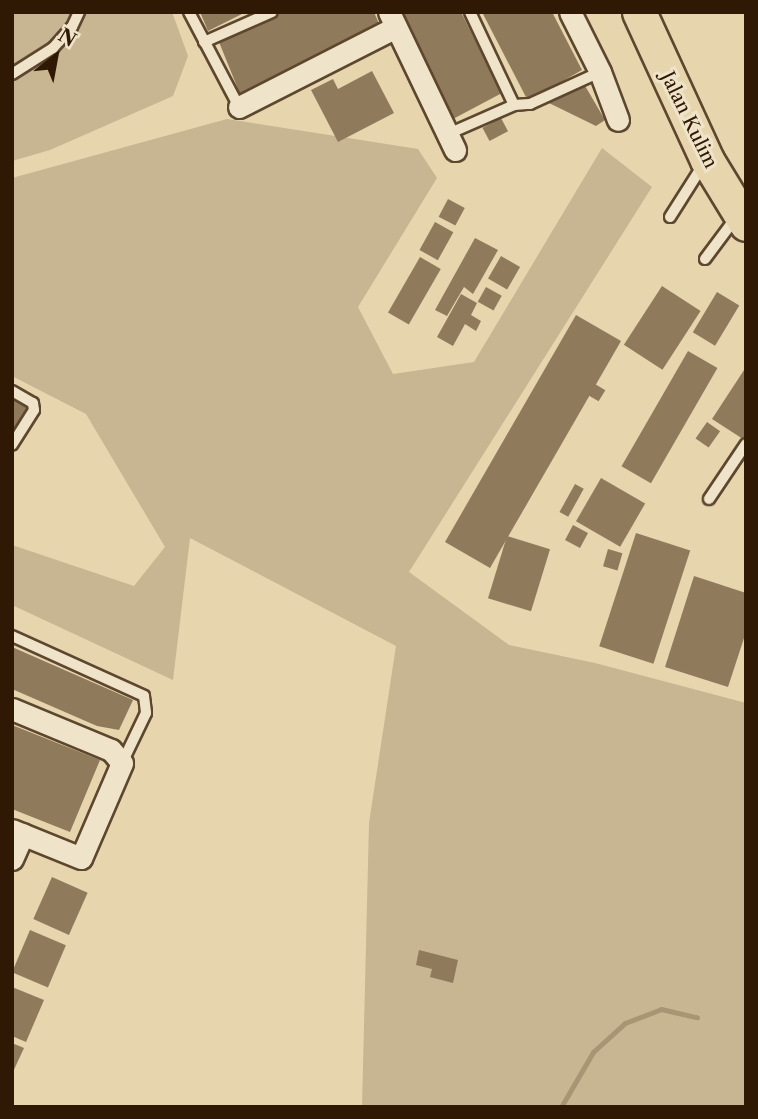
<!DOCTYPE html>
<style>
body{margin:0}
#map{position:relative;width:758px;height:1119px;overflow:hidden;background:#e7d5ae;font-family:"Libre Caslon Text",serif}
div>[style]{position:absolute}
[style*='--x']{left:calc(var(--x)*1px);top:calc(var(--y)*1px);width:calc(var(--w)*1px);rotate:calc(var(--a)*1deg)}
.green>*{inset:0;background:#c8b591}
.stream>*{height:5px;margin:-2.5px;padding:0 2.5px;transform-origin:2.5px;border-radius:2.5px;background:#a89574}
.building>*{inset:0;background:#8f7a5c;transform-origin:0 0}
.roads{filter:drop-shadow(2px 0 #5d472e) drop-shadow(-2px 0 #5d472e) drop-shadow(0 2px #5d472e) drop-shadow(0 -2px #5d472e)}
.lane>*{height:10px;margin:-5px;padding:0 5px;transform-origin:5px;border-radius:5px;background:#efe4ca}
.street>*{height:21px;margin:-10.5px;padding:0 10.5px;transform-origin:10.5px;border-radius:10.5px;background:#efe4ca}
.primary>*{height:33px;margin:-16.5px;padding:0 16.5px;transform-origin:16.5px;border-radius:16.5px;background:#e7d5ae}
span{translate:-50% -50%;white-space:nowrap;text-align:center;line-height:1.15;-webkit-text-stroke:6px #efe4ca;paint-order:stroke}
.street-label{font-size:19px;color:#2f1804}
.frame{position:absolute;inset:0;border:14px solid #2f1804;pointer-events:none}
.north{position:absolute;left:21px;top:21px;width:70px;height:70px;-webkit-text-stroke:5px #efe4ca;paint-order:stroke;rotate:31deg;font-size:19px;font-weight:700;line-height:28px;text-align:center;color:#2f1804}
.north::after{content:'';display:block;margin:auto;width:24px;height:32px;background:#2f1804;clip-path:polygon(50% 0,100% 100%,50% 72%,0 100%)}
</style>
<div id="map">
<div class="green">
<i style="clip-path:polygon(12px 12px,172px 12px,188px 56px,173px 96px,50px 150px,12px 161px)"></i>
<i style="clip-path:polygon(227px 119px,418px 149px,437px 178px,358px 307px,393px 374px,474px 362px,602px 148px,652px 187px,409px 572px,509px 645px,595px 663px,746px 703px,746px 1107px,362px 1107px,369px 823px,396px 646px,190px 538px,173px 680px,12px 605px,12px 545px,134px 586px,165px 547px,86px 414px,12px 376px,12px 178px)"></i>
</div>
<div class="stream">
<i style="--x:561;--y:1107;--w:64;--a:-59.8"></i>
<i style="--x:593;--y:1052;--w:43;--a:-42.2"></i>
<i style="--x:625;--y:1023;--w:39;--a:-21"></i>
<i style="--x:661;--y:1009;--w:37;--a:13"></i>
</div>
<div class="building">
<i style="clip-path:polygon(200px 12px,246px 12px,208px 31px)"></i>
<i style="clip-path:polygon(283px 12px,374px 12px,380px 26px,240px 94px,219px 42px)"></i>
<i style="clip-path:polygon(399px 12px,461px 12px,502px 93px,453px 119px)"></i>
<i style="clip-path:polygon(482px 12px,552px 12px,582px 70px,528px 101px)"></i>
<i style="clip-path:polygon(372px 71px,394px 113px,338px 142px,311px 90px,333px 79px,338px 89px)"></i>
<i style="clip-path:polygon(584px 84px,605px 120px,596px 126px,549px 103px)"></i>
<i style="left:501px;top:118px;width:15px;height:21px;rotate:62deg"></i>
<i style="left:448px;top:199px;width:19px;height:20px;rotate:28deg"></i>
<i style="left:435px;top:222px;width:21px;height:32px;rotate:29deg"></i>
<i style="clip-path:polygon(475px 238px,498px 250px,473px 294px,464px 287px,447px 316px,435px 310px)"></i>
<i style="left:501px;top:256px;width:22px;height:26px;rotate:30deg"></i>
<i style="left:420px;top:257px;width:24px;height:64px;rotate:30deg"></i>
<i style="left:662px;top:286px;width:46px;height:70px;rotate:33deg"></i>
<i style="left:486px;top:287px;width:18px;height:17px;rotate:29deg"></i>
<i style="left:717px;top:292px;width:26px;height:47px;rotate:31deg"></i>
<i style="clip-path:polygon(461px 294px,477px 303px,471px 315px,481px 321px,476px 331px,465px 324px,453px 346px,437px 337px)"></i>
<i style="left:576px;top:315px;width:52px;height:262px;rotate:30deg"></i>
<i style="left:688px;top:351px;width:34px;height:133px;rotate:30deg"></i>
<i style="clip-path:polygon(746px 367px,746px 434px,743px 439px,712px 419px)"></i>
<i style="left:595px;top:384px;width:12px;height:13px;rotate:31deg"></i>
<i style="clip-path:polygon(12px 398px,28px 407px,12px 437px)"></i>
<i style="left:707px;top:422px;width:16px;height:20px;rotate:35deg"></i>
<i style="left:601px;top:478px;width:51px;height:50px;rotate:30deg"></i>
<i style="left:575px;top:484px;width:10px;height:32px;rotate:29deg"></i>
<i style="left:573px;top:525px;width:17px;height:17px;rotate:28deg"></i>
<i style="left:636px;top:533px;width:57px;height:119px;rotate:18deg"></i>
<i style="left:507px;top:536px;width:45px;height:65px;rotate:17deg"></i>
<i style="left:608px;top:549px;width:15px;height:18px;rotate:16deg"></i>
<i style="clip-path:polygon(694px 576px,746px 593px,746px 632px,728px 687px,665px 667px)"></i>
<i style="clip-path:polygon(12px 647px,133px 700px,119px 730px,97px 726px,12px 689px)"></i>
<i style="clip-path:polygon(12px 725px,100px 760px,70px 832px,12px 809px)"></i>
<i style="left:52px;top:877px;width:39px;height:46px;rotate:24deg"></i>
<i style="left:30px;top:930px;width:39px;height:46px;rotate:23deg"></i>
<i style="clip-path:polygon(419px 950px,458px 960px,453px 983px,430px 977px,432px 969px,416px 965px)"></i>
<i style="clip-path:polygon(12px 987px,44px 1000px,26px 1042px,12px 1036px)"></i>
<i style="clip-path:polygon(12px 1043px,24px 1048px,12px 1074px)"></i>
</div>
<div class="roads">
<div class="lane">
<i style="--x:189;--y:12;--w:107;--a:62.2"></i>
<i style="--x:470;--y:12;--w:103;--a:64.7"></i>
<i style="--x:514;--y:105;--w:16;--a:-4"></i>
<i style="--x:530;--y:104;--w:77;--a:-24.6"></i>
<i style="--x:204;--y:42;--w:74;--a:-23.8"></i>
<i style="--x:12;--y:74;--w:49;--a:-32.4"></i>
<i style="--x:53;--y:48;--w:28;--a:-48"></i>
<i style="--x:72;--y:27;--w:17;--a:-65"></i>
<i style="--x:448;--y:134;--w:72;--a:-23.7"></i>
<i style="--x:670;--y:217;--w:62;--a:-57.6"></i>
<i style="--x:705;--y:259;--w:54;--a:-53.3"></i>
<i style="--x:12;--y:391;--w:24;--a:30"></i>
<i style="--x:33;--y:403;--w:7;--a:82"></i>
<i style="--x:34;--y:410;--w:41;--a:122.2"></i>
<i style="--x:709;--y:499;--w:66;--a:-56.1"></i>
<i style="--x:12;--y:636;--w:145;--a:24.4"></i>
<i style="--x:144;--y:696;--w:17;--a:83"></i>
<i style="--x:146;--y:713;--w:55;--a:115.6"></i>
</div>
<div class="street">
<i style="--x:389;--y:12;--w:153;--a:64.4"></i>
<i style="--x:570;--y:12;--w:67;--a:63.4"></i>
<i style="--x:600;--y:72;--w:51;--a:69.4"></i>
<i style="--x:239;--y:107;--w:176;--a:-27"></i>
<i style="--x:12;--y:709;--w:107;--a:22.5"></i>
<i style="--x:111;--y:750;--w:17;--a:50"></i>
<i style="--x:122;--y:763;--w:103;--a:113.3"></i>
<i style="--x:81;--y:858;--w:74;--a:-157.9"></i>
<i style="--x:12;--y:859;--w:27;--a:-66"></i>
</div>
<div class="primary">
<i style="--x:639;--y:12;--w:163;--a:65.3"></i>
<i style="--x:707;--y:160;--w:75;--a:58.6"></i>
</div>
</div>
<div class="street-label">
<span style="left:689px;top:120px;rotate:64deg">Jalan Kulim</span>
</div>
<div class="frame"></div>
<div class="north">N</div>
</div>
